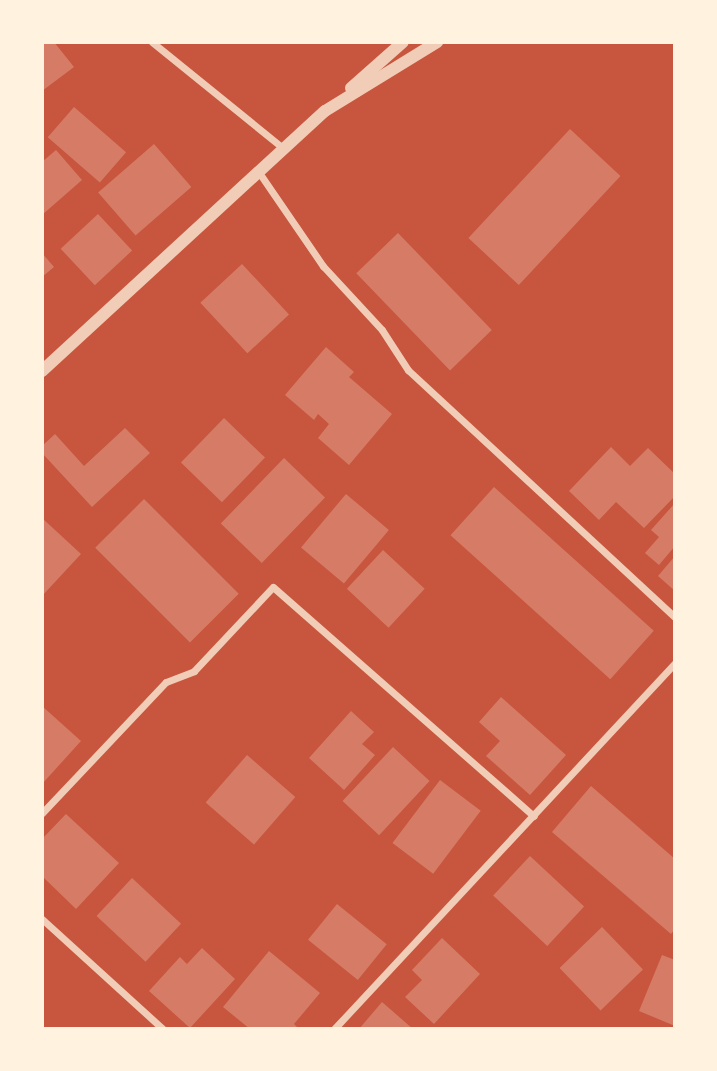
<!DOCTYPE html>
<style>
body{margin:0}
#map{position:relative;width:717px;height:1071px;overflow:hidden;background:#c8553d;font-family:"Nunito Sans",sans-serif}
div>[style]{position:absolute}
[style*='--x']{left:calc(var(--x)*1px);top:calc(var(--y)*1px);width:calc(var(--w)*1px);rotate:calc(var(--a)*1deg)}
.building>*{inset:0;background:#d67c66;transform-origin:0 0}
.minor>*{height:7px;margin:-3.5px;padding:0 3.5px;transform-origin:3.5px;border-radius:3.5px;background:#f1ccb7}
.tertiary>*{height:12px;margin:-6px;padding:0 6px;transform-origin:6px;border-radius:6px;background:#f1ccb7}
span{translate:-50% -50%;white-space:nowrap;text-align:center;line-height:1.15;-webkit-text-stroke:6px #fff3e0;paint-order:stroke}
.frame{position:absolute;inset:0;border:44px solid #fff3e0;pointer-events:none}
</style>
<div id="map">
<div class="building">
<i style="clip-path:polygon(42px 42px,54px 42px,74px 67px,42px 91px)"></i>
<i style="left:74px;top:107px;width:69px;height:40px;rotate:41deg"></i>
<i style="left:570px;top:129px;width:69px;height:149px;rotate:43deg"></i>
<i style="left:154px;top:144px;width:57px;height:74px;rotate:49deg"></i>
<i style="clip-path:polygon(56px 150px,82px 180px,42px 215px,42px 162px)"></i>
<i style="left:98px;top:214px;width:50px;height:51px;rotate:47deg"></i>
<i style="left:398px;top:233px;width:135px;height:58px;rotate:46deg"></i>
<i style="clip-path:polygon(42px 253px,54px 267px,42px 277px)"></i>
<i style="left:242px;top:264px;width:69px;height:57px;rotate:47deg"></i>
<i style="clip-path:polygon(326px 347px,354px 372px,349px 377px,392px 414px,349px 465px,318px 438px,329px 424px,318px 414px,314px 420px,285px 395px)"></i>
<i style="left:224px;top:418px;width:57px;height:62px;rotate:44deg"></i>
<i style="clip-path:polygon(125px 428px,150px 453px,92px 507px,42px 453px,42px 446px,55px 434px,84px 466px)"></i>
<i style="clip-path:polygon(611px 447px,630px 466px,648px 448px,675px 474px,675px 496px,644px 528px,616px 502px,599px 520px,569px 491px)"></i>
<i style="left:284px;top:458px;width:57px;height:91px;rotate:44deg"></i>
<i style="left:494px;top:487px;width:215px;height:65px;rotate:42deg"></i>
<i style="left:346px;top:494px;width:56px;height:70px;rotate:40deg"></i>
<i style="left:144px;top:499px;width:134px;height:69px;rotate:45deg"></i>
<i style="clip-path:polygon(675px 503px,675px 546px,659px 565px,645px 553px,659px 537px,651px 530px)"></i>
<i style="clip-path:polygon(42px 518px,81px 554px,42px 596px)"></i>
<i style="left:383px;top:550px;width:57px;height:53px;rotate:43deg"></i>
<i style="clip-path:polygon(675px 556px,675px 591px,658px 576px)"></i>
<i style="clip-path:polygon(501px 697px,566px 755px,530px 795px,486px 756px,500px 741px,479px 722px)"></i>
<i style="clip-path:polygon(42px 706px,81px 741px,42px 784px)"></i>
<i style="clip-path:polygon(351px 711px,374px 732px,362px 744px,375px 755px,344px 790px,309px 758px)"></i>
<i style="left:393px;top:747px;width:50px;height:74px;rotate:43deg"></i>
<i style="left:247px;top:755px;width:64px;height:63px;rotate:41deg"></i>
<i style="left:440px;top:780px;width:51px;height:79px;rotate:37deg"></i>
<i style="clip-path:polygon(591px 786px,675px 859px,675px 929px,671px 934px,552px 832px)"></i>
<i style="clip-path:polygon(66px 814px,119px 863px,76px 909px,42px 876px,42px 839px)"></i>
<i style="left:530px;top:856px;width:74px;height:54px;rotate:43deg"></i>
<i style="left:132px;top:878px;width:67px;height:52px;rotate:43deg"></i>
<i style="left:337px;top:904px;width:64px;height:46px;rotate:39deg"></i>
<i style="left:602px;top:927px;width:59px;height:59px;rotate:46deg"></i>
<i style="clip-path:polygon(442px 938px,480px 974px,434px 1024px,405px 997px,422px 980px,412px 970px)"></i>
<i style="clip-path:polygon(202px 948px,235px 979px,190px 1028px,149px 991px,180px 957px,187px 964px)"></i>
<i style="clip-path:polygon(269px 951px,320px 993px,294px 1024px,299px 1029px,250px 1029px,223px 1007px)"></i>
<i style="clip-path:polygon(662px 955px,675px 960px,675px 1026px,639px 1011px)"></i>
<i style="clip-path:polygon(382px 1002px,413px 1029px,359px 1029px)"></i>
</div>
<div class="minor">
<i style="--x:152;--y:42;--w:169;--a:39"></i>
<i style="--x:260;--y:174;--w:112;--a:55.6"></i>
<i style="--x:323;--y:266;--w:87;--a:47.3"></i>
<i style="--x:382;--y:330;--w:48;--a:57"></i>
<i style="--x:408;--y:370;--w:364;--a:42.8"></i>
<i style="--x:42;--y:813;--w:180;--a:-46.6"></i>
<i style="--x:166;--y:682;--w:30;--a:-21"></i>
<i style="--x:194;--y:671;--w:115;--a:-46.8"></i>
<i style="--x:273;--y:587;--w:347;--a:41.3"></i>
<i style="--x:42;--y:919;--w:164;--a:42.3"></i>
<i style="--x:334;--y:1029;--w:500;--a:-47.03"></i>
</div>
<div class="tertiary">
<i style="--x:351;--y:88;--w:69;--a:-41.5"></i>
<i style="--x:42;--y:371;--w:384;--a:-42.6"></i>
<i style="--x:325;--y:111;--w:132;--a:-31.6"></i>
</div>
<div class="frame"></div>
</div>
